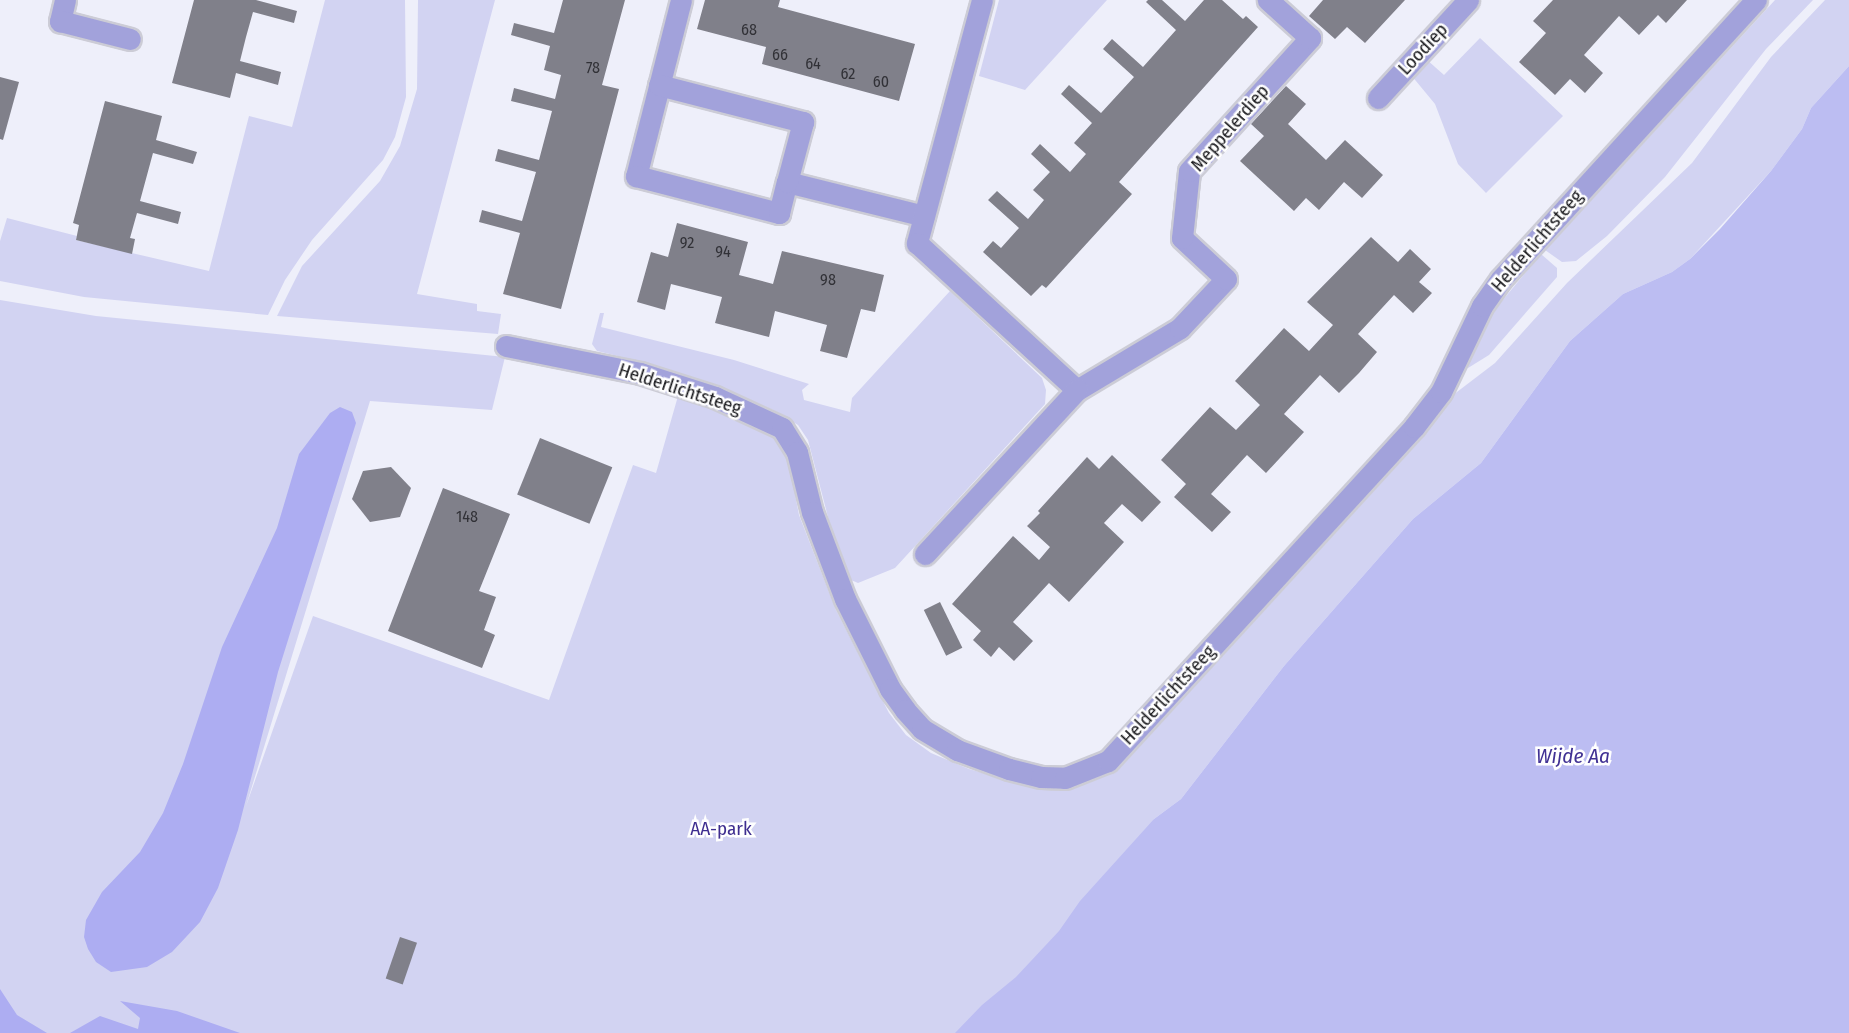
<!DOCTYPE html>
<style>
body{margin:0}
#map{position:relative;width:1849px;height:1033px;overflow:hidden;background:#eeeffa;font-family:"Fira Sans Condensed",sans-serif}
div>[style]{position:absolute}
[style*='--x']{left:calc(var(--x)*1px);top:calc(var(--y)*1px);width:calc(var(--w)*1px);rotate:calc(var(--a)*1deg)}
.green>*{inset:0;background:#d2d3f2}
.forest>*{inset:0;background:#adadf2}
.water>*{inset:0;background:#bcbdf2}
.building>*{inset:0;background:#80808a;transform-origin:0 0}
.roads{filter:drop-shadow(2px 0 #ccccd6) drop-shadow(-2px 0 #ccccd6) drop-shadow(0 2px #ccccd6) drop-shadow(0 -2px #ccccd6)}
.minor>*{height:21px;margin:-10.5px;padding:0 10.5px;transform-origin:10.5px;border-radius:10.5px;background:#a2a2db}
span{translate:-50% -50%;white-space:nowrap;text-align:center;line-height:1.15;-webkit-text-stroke:5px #fff;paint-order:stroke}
.number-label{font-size:16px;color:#313137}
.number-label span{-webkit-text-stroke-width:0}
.street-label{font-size:19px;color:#17171b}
.park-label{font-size:19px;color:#3e2d8f}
.water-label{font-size:21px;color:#413294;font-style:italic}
</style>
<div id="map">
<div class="green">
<i style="clip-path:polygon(325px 0,405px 0,406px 97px,395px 137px,383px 160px,312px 240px,285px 280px,268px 315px,84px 297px,0 281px,0 241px,7px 218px,77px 236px,76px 240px,209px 271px,249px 116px,292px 127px)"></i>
<i style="clip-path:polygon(418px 0,495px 0,417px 294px,477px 304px,477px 311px,501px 314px,498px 334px,277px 316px,302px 266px,380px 181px,400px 146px,417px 89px)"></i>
<i style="clip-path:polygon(999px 0,1107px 0,1025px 90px,979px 76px)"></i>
<i style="clip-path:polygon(1775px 0,1813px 0,1766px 49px,1665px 177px,1607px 236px,1576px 261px,1562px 262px,1545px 250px)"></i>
<i style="clip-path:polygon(1825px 0,1849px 0,1849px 66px,1811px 108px,1802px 129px,1771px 171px,1690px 259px,1672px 272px,1623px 294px,1570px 341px,1481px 463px,1413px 519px,1284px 666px,1181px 799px,1154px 819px,1053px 1033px,0 1033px,0 300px,96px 316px,505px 357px,492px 410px,370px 401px,246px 806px,313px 616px,549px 700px,633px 465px,656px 473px,678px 396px,743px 420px,778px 440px,789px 463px,799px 515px,836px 610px,889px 713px,906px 735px,931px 753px,969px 769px,1036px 788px,1057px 789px,1088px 782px,1123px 760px,1430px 426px,1453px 395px,1495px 363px,1567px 283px,1692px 163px,1771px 57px)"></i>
<i style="clip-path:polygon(1480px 38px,1563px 116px,1486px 193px,1458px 164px,1435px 104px,1411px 75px,1426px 59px,1444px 75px)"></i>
<i style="clip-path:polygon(1541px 254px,1557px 268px,1557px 277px,1489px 355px,1468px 368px,1467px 362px,1488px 318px)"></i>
<i style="clip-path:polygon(950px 291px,1042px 378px,1046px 390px,1045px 404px,895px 568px,858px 583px,851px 580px,835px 544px,808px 440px,798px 425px,773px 410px,712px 385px,655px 365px,597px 351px,592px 344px,600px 313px,604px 313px,601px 327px,734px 360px,809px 384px,802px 390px,804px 400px,850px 412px,852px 398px)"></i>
</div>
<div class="forest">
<i style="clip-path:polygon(340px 407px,352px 412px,356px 423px,278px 672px,238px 830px,218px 888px,200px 922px,172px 952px,147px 967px,111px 972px,96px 962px,88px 949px,84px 937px,86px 920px,102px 892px,140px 852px,163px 813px,183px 764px,222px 647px,277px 528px,299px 454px,330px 413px)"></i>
<i style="clip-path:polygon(0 989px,17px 1015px,47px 1033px,0 1033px)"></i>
<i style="clip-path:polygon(120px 1001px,177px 1011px,240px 1033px,70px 1033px,100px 1016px,138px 1029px,140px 1018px)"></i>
</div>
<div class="water">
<i style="clip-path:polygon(1849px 66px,1849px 1033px,955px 1033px,982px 1005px,1016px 977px,1059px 931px,1080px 901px,1154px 819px,1181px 799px,1284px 666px,1413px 519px,1481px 463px,1570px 341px,1623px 294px,1672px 272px,1690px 259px,1720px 229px,1771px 171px,1802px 129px,1811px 108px)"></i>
</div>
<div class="building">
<i style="clip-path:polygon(194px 0,256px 0,297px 11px,294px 23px,253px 12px,246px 37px,240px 61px,281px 72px,278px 85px,236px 73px,230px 98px,172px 83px)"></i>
<i style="clip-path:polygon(563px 0,625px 0,602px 85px,619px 89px,561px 309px,503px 294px,520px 233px,479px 222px,482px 210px,522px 221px,536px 172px,495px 161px,498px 149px,539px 160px,552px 111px,511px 101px,514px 88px,555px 99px,561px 75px,544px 70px,550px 46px,511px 35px,514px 23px,554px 33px)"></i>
<i style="clip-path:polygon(705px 0,780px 0,778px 7px,915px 44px,899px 101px,762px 64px,766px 47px,697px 29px)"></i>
<i style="clip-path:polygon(1148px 0,1162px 0,1185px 21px,1204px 0,1222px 0,1243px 19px,1246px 16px,1258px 27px,1119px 182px,1132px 194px,1046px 288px,1042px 285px,1031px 296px,983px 252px,993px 241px,1001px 248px,1019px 228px,988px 200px,997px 191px,1028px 219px,1044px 200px,1033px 190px,1050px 172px,1031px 154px,1040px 144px,1070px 172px,1086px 154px,1074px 143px,1092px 123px,1061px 94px,1069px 85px,1101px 113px,1134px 77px,1103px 49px,1112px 39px,1143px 67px,1176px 30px,1146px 2px)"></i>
<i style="clip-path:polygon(1323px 0,1405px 0,1365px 43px,1347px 27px,1335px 39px,1309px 16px)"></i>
<i style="clip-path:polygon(1553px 0,1687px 0,1666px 23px,1658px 15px,1639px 35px,1619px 16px,1584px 55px,1603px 73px,1585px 93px,1570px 79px,1555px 95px,1519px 62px,1546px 33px,1533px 21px)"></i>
<i style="clip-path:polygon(0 77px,19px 82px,3px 140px,0 139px)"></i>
<i style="clip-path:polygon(1286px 86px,1306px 104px,1288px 124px,1326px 160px,1345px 140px,1383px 175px,1362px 198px,1344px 182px,1319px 210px,1306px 198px,1294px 211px,1240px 161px,1264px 136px,1251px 124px)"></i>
<i style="clip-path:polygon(105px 101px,162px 116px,156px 140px,197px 152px,193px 164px,153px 153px,140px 201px,181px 212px,178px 224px,137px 213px,130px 238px,135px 239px,132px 254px,76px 240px,79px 225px,73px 223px)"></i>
<i style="clip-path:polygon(677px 223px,748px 242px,739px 275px,773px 284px,782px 251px,884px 275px,875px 312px,861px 309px,847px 358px,820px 351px,827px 325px,775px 311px,769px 337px,715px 323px,722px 297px,671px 284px,665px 310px,637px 302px,651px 252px,668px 257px)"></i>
<i style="clip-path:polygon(1371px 237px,1398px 262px,1410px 249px,1431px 269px,1419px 282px,1432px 293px,1413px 313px,1394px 295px,1358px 334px,1377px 352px,1359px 373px,1339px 393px,1320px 375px,1284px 414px,1304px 432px,1266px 473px,1247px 455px,1211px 494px,1231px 512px,1212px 532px,1174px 497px,1186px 484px,1161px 460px,1210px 407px,1236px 430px,1260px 405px,1235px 381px,1284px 328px,1309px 351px,1333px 325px,1307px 302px)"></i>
<i style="left:540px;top:438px;width:78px;height:61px;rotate:22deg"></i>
<i style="clip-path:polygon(1112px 455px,1161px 502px,1142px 522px,1122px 504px,1104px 523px,1124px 542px,1069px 602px,1049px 583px,1013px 622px,1033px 641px,1014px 661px,999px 647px,991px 657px,973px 640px,981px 631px,952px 604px,1013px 536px,1039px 560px,1050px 547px,1027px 526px,1040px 513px,1038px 511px,1087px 457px,1099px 469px)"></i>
<i style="clip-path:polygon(391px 467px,411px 488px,400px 517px,370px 522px,352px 499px,363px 471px)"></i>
<i style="clip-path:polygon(443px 488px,510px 514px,479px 591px,496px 597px,484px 630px,495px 635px,482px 668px,388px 631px)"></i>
<i style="left:940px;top:602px;width:51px;height:18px;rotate:64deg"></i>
<i style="left:400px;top:937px;width:18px;height:44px;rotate:19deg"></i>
</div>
<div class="roads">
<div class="minor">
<i style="--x:65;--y:0;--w:22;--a:103"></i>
<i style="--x:60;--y:21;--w:72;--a:14.4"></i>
<i style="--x:681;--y:0;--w:182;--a:104.3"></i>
<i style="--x:636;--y:176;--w:148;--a:14.5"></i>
<i style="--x:779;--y:213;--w:32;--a:-76"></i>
<i style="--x:787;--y:182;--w:141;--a:13.9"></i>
<i style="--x:982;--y:0;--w:252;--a:105"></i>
<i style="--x:917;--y:243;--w:217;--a:42.6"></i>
<i style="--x:1077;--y:390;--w:120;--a:-31"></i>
<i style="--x:1180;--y:328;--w:67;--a:-46.8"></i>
<i style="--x:1226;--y:279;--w:60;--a:-137"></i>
<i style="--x:1182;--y:238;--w:67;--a:-84"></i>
<i style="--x:1189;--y:171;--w:180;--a:-47.7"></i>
<i style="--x:1310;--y:38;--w:57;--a:-137.9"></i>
<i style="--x:659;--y:85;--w:149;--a:14.4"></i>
<i style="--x:803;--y:122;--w:62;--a:104.9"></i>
<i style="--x:1378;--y:98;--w:133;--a:-47.4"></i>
<i style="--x:506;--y:346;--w:137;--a:11.4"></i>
<i style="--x:640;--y:373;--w:79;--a:17.7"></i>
<i style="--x:715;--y:397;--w:74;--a:24.8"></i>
<i style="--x:782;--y:428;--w:28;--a:58"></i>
<i style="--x:797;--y:452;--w:62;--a:76"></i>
<i style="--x:812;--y:512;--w:93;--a:69.2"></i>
<i style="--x:845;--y:599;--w:101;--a:63.4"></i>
<i style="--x:890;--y:689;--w:26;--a:54"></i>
<i style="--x:905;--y:710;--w:25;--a:48"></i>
<i style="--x:922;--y:729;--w:41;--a:31"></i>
<i style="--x:957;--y:750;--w:55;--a:20.1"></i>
<i style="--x:1009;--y:769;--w:33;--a:14"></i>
<i style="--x:1041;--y:777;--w:24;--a:2"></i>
<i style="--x:1065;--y:778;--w:46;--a:-21.6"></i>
<i style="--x:1108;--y:761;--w:453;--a:-47.5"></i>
<i style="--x:1414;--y:427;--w:44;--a:-52.4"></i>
<i style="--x:1441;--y:392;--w:95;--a:-64.5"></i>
<i style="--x:1482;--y:306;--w:33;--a:-55"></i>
<i style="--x:1501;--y:279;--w:378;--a:-47.6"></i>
<i style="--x:925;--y:554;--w:224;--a:-47.2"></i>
</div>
</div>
<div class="number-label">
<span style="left:749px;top:30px">68</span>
<span style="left:780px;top:55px">66</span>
<span style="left:813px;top:64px">64</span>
<span style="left:593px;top:68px">78</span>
<span style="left:848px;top:74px">62</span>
<span style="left:881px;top:82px">60</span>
<span style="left:687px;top:243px">92</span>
<span style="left:723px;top:252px">94</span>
<span style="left:828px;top:280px">98</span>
<span style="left:467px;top:517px">148</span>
</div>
<div class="street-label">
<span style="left:1423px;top:49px;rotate:-47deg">Loodiep</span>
<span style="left:1230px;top:128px;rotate:-49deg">Meppelerdiep</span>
<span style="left:1537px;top:241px;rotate:-49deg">Helderlichtsteeg</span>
<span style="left:680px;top:389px;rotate:18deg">Helderlichtsteeg</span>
<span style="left:1168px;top:695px;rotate:-47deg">Helderlichtsteeg</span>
</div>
<div class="park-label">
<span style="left:721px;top:829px">AA-park</span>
</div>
<div class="water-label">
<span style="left:1573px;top:756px">Wijde Aa</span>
</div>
</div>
